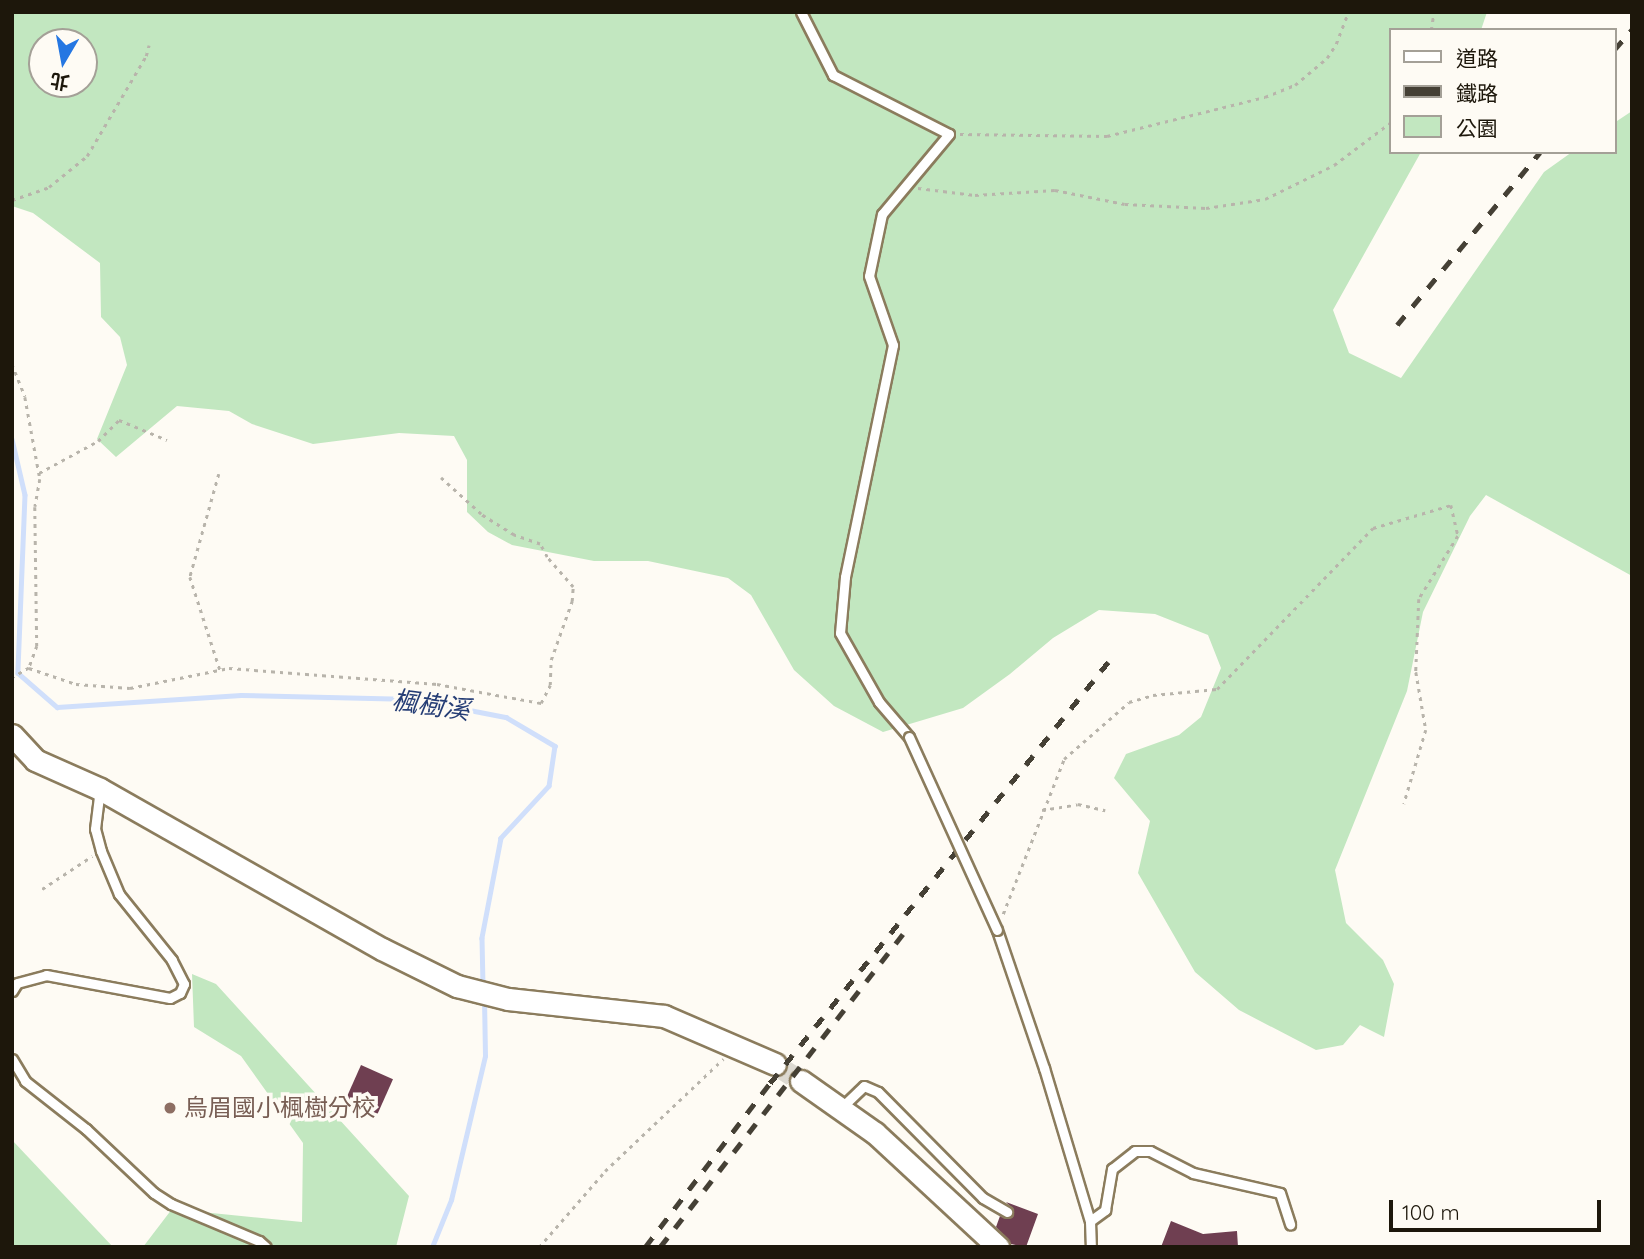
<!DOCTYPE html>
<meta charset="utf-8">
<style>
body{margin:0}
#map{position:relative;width:1644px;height:1259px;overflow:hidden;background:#fefbf4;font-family:Quicksand,"Noto Sans TC",sans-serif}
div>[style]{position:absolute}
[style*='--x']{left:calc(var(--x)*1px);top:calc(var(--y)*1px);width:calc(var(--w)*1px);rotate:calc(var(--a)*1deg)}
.green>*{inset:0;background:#c2e7c0}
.stream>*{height:4.5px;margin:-2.25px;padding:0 2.25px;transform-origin:2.25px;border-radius:2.25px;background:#d0dffb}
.building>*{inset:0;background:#6f3f51;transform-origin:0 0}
.tertiary-tunnel>*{height:21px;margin-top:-10.5px;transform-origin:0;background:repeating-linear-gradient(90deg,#dcd9d1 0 21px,transparent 0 31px)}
.path>*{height:2.5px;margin-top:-1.25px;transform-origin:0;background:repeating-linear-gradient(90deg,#b8b4ab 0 3.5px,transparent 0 8.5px)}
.roads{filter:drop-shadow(2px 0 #8b7c5d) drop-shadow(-2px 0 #8b7c5d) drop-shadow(0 2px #8b7c5d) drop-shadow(0 -2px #8b7c5d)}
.service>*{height:9px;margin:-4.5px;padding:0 4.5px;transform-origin:4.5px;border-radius:4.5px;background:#fff}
.tertiary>*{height:21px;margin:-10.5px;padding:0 10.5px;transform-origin:10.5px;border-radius:10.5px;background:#fff}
.rail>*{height:4.5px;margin-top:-2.25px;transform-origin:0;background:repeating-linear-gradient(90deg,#454035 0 12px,transparent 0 24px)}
.bridges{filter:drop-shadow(2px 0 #8b7c5d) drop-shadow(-2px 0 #8b7c5d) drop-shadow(0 2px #8b7c5d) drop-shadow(0 -2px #8b7c5d)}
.service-bridge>*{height:9px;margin:-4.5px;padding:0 4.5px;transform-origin:4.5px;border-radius:4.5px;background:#fff}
.dots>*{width:19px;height:19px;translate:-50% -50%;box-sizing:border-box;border:4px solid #fefbf4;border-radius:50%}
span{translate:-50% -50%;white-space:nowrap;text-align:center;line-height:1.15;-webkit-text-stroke:7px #fefbf4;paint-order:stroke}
.education-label{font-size:24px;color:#785e54}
.left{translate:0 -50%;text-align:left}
.water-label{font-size:26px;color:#253d75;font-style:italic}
.frame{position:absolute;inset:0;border:14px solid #1d170b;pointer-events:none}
.legend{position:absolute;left:1389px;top:28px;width:228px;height:126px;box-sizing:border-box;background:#fefbf4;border:2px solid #a4a097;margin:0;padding:9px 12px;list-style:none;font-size:21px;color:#1d170b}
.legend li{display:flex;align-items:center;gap:14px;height:35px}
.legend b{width:35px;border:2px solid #a4a097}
.north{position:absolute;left:28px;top:28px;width:70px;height:70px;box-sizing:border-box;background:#fefbf4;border:2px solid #a4a097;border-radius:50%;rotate:190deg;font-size:19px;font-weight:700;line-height:28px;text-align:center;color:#1d170b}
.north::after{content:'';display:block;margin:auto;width:24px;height:32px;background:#2577e2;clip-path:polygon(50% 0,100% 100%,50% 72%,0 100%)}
.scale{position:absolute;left:1389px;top:1200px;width:212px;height:32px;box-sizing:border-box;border:4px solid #1d170b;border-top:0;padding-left:9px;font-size:21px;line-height:24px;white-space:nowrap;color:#1d170b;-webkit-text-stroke:5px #fefbf4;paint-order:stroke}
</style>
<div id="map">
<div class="green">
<i style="clip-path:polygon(evenodd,12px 12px,1487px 12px,1481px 30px,1390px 30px,1390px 152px,1421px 152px,1333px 310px,1349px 353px,1401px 378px,1544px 172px,1572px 152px,1614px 152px,1614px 123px,1632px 111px,1632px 576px,1486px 495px,1470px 516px,1423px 612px,1407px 691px,1335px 870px,1346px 923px,1383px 960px,1394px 984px,1384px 1037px,1360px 1025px,1343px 1045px,1316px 1050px,1239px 1010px,1195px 972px,1138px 873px,1150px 821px,1114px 778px,1126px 754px,1179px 735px,1201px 717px,1221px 668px,1208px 635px,1155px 614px,1099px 610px,1053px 638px,1010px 674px,963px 708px,883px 732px,834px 706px,794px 670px,751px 595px,728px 578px,648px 561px,594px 561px,512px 545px,488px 532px,467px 512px,467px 460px,454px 436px,399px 433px,313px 444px,252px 424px,229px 411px,177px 406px,116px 457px,97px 439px,127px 365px,120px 337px,101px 317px,100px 263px,33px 213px,12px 206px,12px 12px,42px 42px,84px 42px,84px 84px,42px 84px,42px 42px)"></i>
<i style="clip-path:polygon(192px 974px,216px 984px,409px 1196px,396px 1247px,143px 1247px,172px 1209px,302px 1222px,303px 1143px,241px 1056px,194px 1027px)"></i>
<i style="clip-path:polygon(12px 1140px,113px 1247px,12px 1247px)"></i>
</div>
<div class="stream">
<i style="--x:12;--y:439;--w:57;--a:76.9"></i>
<i style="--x:25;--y:495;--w:178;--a:92.3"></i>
<i style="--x:18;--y:673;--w:52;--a:41.1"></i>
<i style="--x:57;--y:707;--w:184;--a:-3.7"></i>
<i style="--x:241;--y:695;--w:172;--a:1.3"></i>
<i style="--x:413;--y:699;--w:95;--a:11"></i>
<i style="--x:506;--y:717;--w:57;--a:30.6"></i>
<i style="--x:555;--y:746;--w:40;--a:98.5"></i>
<i style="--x:549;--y:786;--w:71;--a:132.7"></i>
<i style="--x:501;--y:838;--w:102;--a:100.8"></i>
<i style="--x:482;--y:938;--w:48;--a:88.8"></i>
<i style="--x:432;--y:1247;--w:51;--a:-68"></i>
<i style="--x:451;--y:1200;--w:148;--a:-76.7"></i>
<i style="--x:485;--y:1056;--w:58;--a:-91"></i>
</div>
<div class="building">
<i style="left:361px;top:1065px;width:35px;height:41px;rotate:24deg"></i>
<i style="clip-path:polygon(1006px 1202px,1038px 1214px,1026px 1247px,1011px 1244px,996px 1227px,1000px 1216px,1008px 1219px,1013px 1215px,1013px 1209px)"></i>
<i style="clip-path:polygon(1171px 1221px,1203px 1234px,1237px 1231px,1238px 1247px,1161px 1247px)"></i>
</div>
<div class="tertiary-tunnel">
<i style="--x:775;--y:1064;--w:31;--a:33"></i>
</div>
<div class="path">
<i style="--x:1431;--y:30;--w:18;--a:-81"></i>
<i style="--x:960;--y:134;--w:147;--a:0.8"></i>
<i style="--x:1107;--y:136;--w:163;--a:-13.9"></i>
<i style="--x:1265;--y:97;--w:32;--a:-22"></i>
<i style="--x:1295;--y:85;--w:42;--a:-40.2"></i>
<i style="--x:1327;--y:58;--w:17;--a:-57"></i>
<i style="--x:1336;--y:44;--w:34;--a:-69"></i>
<i style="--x:918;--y:188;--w:57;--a:7"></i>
<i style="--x:975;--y:195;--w:80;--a:-3.6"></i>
<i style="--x:1055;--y:190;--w:71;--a:11.3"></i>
<i style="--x:1125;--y:204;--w:81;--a:2.8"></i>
<i style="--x:1206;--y:208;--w:60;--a:-8.7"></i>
<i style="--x:1265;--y:199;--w:77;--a:-26.2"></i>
<i style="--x:1334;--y:165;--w:70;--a:-36.9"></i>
<i style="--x:12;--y:200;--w:39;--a:-19"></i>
<i style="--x:49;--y:187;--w:49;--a:-39.2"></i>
<i style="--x:87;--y:156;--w:116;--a:-59.5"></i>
<i style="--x:146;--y:56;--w:11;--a:-75"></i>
<i style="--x:12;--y:364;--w:35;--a:68"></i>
<i style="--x:25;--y:397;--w:83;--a:79.6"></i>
<i style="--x:40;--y:479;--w:28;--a:100"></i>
<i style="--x:35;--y:507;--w:139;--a:89.2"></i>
<i style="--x:37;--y:646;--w:23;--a:110"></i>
<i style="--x:29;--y:668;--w:20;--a:150"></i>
<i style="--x:39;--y:473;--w:67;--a:-28.5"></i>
<i style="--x:98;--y:441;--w:30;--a:-45"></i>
<i style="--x:119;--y:420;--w:52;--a:22.6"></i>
<i style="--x:219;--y:474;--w:107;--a:105.7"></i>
<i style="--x:190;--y:577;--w:98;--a:72.1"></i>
<i style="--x:29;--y:668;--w:50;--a:18.8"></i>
<i style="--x:76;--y:684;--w:54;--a:4.2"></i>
<i style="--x:130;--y:688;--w:101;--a:-11.4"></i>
<i style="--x:229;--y:668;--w:209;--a:4.4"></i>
<i style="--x:437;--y:684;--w:106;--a:10.4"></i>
<i style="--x:541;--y:703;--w:20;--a:-63"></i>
<i style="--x:550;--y:685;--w:25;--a:-88"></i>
<i style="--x:551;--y:660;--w:63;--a:-70.4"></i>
<i style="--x:572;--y:601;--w:14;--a:-86"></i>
<i style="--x:573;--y:587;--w:40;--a:-131"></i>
<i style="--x:547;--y:557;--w:15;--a:-118"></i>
<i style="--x:540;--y:544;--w:28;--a:-161"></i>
<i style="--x:514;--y:535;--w:39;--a:-148"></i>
<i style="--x:481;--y:514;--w:54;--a:-138"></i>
<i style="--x:1042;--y:810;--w:36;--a:-9"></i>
<i style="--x:1078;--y:804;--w:28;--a:13"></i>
<i style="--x:42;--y:889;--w:60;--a:-33.4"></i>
<i style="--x:1003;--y:914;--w:167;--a:-68.5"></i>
<i style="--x:1064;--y:759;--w:86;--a:-41.2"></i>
<i style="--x:1129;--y:702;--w:25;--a:-16"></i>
<i style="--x:1153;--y:695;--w:64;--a:-5.4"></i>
<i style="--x:1217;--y:689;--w:224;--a:-45.9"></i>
<i style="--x:1373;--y:528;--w:81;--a:-16.4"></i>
<i style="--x:1451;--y:505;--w:32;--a:77"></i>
<i style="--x:1458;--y:536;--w:74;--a:121.8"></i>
<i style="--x:1419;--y:599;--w:73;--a:92.4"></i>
<i style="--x:1416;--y:672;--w:59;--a:80.2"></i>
<i style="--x:1426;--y:730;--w:77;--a:106.6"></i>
<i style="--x:539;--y:1247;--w:101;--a:-49"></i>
<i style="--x:605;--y:1171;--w:163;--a:-43.5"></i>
</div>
<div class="roads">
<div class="service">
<i style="--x:801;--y:12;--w:71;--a:63.1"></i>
<i style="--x:833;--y:75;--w:130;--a:27"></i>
<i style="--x:949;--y:134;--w:104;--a:129.9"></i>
<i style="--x:882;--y:214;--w:63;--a:101.8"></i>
<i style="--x:869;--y:276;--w:73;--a:70.8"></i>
<i style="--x:893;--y:345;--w:237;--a:101.7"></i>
<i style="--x:845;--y:577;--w:56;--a:95.1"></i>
<i style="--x:840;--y:633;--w:79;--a:60.5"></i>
<i style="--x:879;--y:702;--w:46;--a:49.4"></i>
<i style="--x:997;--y:930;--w:146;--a:71.2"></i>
<i style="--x:1044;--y:1068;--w:160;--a:73.3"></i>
<i style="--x:1090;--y:1221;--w:26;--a:88"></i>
<i style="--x:12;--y:991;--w:9;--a:-58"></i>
<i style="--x:17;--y:983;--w:30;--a:-15"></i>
<i style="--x:46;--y:975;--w:126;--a:10.5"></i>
<i style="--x:170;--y:998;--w:11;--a:-27"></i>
<i style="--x:180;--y:993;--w:10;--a:-66"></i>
<i style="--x:184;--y:984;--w:27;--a:-117"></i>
<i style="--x:172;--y:960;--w:85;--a:-128.8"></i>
<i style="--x:119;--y:894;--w:47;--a:-112.7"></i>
<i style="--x:101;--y:851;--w:23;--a:-105"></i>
<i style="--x:95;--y:829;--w:38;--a:-83"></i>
<i style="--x:12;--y:1059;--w:26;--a:59"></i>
<i style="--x:25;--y:1081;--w:78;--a:38.2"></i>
<i style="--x:86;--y:1129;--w:93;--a:43.3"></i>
<i style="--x:154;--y:1193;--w:20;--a:33"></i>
<i style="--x:171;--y:1204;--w:95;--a:22.8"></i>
<i style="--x:259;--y:1241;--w:9;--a:41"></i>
<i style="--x:842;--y:1107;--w:30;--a:-44"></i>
<i style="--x:864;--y:1086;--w:15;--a:23"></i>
<i style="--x:878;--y:1092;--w:149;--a:45.3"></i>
<i style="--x:983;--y:1198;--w:28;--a:30"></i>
<i style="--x:1090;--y:1221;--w:19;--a:-36"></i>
<i style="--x:1105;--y:1210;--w:42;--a:-80.3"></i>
<i style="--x:1112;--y:1169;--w:29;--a:-38"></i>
<i style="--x:1135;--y:1151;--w:15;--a:0"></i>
<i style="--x:1150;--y:1151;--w:48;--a:27.1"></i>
<i style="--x:1193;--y:1173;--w:89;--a:12.9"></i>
<i style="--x:1280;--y:1193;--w:33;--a:72"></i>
</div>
<div class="tertiary">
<i style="--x:12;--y:735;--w:34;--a:47"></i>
<i style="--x:35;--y:760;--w:71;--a:24"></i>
<i style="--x:100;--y:789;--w:324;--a:29.6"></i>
<i style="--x:382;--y:949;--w:84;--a:26.3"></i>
<i style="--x:457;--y:986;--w:53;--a:14.3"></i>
<i style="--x:508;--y:999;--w:157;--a:6.2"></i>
<i style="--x:664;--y:1016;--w:121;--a:23.4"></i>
<i style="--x:801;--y:1081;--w:90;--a:35.1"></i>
<i style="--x:875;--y:1133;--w:168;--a:42.8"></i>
</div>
</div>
<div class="rail">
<i style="--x:1614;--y:50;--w:28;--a:-49"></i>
<i style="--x:1397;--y:325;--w:224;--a:-50.4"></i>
<i style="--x:645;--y:1247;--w:206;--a:-52.7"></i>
<i style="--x:770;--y:1083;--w:548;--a:-51.23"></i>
<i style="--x:660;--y:1247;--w:403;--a:-52.2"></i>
</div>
<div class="bridges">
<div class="service-bridge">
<i style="--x:909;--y:737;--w:212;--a:65.5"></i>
</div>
</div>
<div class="dots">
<i style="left:170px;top:1108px;background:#8d6e63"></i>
</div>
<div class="education-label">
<span class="left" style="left:184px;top:1108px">烏眉國小楓樹分校</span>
</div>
<div class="water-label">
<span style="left:431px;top:705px;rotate:8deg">楓樹溪</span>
</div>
<div class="frame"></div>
<ul class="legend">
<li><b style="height:9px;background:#fff"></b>道路</li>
<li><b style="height:9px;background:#454035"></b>鐵路</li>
<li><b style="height:19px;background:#c2e7c0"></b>公園</li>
</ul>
<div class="north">北</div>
<div class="scale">100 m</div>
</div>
